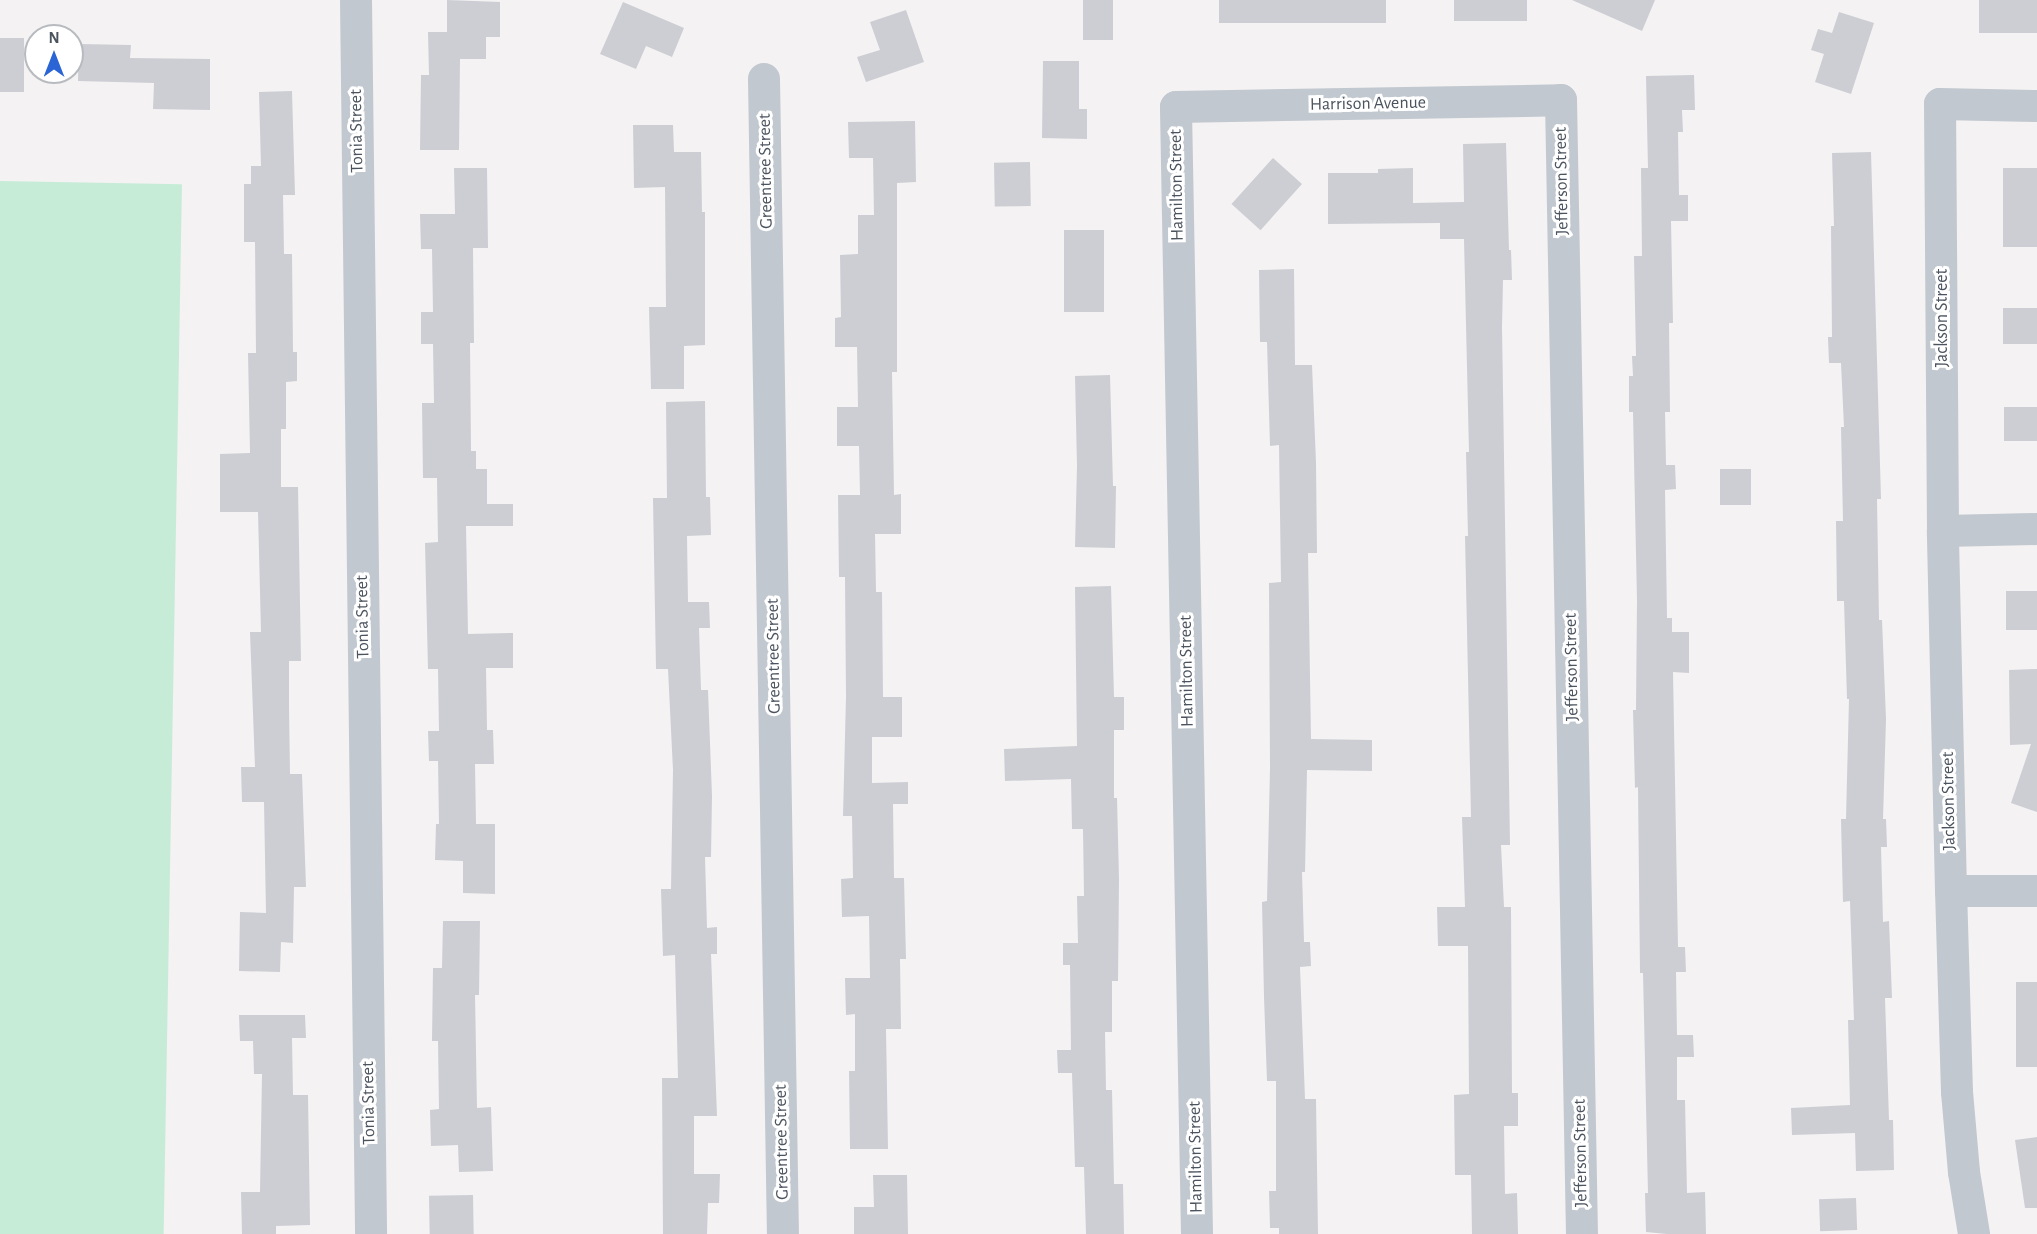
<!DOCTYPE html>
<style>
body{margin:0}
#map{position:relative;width:2037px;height:1234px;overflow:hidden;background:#f4f2f2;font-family:"Alegreya Sans",sans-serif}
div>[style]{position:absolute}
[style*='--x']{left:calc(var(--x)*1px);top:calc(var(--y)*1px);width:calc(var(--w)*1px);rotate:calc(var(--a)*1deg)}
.green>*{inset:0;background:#c6ecd8;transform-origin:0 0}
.building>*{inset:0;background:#ccced4;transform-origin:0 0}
.minor>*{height:32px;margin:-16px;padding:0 16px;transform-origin:16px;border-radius:16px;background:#c1c8cf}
span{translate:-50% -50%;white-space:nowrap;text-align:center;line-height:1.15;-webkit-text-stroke:6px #fff;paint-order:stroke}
.street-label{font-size:18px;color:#4b535e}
.north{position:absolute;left:24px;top:24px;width:60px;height:60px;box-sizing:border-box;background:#fff;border:2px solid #b7babf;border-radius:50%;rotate:0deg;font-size:16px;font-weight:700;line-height:24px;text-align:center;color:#4b535e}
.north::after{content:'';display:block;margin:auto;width:21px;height:27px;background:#2b64d5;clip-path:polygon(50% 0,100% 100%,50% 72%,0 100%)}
</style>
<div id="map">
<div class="green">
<i style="left:0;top:181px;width:182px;height:1053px;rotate:1deg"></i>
</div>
<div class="building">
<i style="clip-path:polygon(447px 0,500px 2px,500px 37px,486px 37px,486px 59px,460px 59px,459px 150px,420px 150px,421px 75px,429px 75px,428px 32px,447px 32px)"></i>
<i style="left:1083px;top:0;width:30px;height:40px"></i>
<i style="left:1219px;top:0;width:167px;height:23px"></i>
<i style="left:1454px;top:0;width:73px;height:21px"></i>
<i style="clip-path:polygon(1572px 0,1655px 0,1642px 31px)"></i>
<i style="left:1979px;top:0;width:58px;height:33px"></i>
<i style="clip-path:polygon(623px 2px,684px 28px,672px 57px,646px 46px,636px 69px,600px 54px)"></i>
<i style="clip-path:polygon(906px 10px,924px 62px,866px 82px,857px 57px,880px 50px,870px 22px)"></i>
<i style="clip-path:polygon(1839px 12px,1874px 23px,1851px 94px,1815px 82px,1824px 54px,1811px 50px,1818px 29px,1832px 33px)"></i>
<i style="left:0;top:38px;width:24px;height:54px"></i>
<i style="clip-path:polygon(79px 44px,131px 45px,130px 58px,210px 59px,210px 110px,153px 109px,154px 83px,78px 81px)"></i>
<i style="clip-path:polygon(1043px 61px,1079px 61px,1079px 109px,1087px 109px,1087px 139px,1042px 138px)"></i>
<i style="clip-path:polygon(1694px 75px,1695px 110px,1682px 110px,1683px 132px,1678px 132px,1679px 195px,1688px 195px,1688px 221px,1671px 221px,1673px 323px,1669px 323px,1670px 412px,1665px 412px,1666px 465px,1675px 465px,1676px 489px,1665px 490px,1667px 618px,1672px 618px,1672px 632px,1689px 632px,1689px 673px,1673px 672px,1678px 947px,1685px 947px,1686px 972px,1676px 972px,1677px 1035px,1693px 1035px,1694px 1057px,1677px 1057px,1677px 1100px,1685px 1100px,1687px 1193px,1705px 1192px,1706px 1234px,1667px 1234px,1646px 1232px,1645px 1193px,1648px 1193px,1643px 973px,1640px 973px,1638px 787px,1635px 788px,1633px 710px,1636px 710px,1637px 600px,1633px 412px,1629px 412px,1629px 376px,1633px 376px,1632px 356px,1636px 356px,1634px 256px,1642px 256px,1641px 168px,1648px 168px,1646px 76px)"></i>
<i style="clip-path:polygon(292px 91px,295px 195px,283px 195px,284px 254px,292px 254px,293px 352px,297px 352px,297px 381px,286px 382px,286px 429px,281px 429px,281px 487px,298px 487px,301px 661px,289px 661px,289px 708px,290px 774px,302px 774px,306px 887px,294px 887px,293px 943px,281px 942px,280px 972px,239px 971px,240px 912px,266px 913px,264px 802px,242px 802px,241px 767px,255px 767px,250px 632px,261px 632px,258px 512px,220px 512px,220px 454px,250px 453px,248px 353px,256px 353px,255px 242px,244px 242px,244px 184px,251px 184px,251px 166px,261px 166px,259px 92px)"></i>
<i style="clip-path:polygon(915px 121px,916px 182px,897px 183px,897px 372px,892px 372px,894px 495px,901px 494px,901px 534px,875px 534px,876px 592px,882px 592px,883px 697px,902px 697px,902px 737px,872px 737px,872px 783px,908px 782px,908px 804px,893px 804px,894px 878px,904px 878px,906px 959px,900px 959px,901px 1029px,886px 1029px,888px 1149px,850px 1149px,849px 1071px,855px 1071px,855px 1014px,846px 1015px,845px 978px,870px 978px,869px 916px,842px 917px,841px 879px,853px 878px,852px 816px,843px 816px,846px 697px,845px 577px,839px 577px,838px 495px,860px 495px,859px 446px,837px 446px,837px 407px,858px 407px,857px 347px,835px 347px,835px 318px,841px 317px,840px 255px,858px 254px,858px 215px,874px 215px,873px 158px,849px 158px,848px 122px)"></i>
<i style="clip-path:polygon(633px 125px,673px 125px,674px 152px,701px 152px,702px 212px,705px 212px,705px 345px,684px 346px,684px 389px,651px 389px,649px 307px,666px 307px,665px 187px,634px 188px)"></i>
<i style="clip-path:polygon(1506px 143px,1509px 250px,1511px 250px,1512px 280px,1503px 280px,1502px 327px,1510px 845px,1501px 845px,1504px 907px,1511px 907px,1512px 1093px,1518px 1093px,1518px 1126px,1504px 1126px,1505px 1194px,1517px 1193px,1518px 1234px,1472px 1234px,1471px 1175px,1455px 1175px,1454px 1095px,1469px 1094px,1468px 946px,1438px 946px,1437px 907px,1465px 907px,1462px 817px,1471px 817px,1465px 536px,1468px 536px,1466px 452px,1469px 452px,1464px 239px,1440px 239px,1440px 223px,1328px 224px,1328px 173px,1378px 173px,1378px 169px,1413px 168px,1413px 203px,1464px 202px,1463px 144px)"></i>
<i style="clip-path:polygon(1871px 152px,1881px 499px,1877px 499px,1879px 620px,1882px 620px,1886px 719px,1883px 819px,1886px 819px,1887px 847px,1881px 847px,1883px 922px,1889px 921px,1892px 998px,1885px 998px,1889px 1120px,1893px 1120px,1894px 1170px,1856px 1171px,1855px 1133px,1792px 1135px,1791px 1108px,1850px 1105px,1848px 1020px,1854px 1020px,1850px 901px,1843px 902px,1841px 819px,1846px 819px,1849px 699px,1847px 699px,1844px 601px,1837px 601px,1836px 521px,1843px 521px,1841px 427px,1844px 427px,1841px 363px,1829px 363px,1828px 337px,1832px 337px,1831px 226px,1834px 226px,1832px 153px)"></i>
<i style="left:1273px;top:158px;width:39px;height:62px;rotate:42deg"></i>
<i style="left:1030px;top:162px;width:44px;height:36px;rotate:89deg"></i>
<i style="clip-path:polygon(454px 168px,487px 168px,488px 248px,473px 248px,474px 343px,470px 343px,471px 451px,476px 451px,476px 469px,487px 469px,487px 504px,513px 504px,513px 526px,466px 526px,468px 634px,513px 633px,513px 668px,486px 668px,487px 730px,493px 730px,494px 764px,475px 764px,476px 824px,495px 824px,495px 894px,463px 893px,463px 861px,435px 860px,436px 824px,439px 824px,438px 761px,429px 761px,428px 731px,439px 731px,438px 669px,428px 669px,425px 543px,438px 542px,437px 478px,423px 478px,422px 403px,434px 403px,433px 344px,421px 344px,421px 312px,433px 312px,432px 249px,421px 249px,420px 214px,455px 214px)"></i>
<i style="left:2003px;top:168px;width:34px;height:79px"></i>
<i style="left:1064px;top:230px;width:40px;height:82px"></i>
<i style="clip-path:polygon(1294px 269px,1295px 365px,1312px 365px,1316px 463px,1317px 553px,1308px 553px,1311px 739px,1372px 740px,1372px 771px,1307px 770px,1305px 872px,1302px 872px,1304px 942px,1310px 942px,1311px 966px,1300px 967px,1305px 1099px,1316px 1099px,1318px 1234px,1279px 1234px,1279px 1228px,1270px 1228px,1269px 1191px,1276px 1191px,1276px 1081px,1267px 1081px,1264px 997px,1262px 902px,1267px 901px,1270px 768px,1269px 583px,1281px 582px,1279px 445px,1270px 446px,1267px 342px,1260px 342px,1259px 270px)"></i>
<i style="left:2003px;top:308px;width:34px;height:36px"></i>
<i style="clip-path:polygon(1110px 375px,1113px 486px,1116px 486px,1115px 548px,1075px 547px,1077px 466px,1075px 376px)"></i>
<i style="clip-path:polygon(705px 401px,706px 497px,710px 497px,711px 535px,687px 536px,688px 602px,709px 602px,710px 628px,699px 628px,701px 690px,708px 690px,712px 796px,711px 857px,705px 857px,707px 928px,717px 927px,717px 954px,711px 954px,717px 1116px,694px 1116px,694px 1174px,720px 1174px,719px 1203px,708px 1203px,707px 1234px,663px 1234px,662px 1078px,678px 1078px,675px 955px,663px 956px,661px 889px,671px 889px,673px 770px,668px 669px,656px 669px,653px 498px,667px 498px,666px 402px)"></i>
<i style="left:2004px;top:407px;width:33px;height:34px"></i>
<i style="left:1720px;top:469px;width:31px;height:36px"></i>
<i style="clip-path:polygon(1111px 586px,1114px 697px,1124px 697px,1124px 730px,1114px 730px,1114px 798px,1117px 798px,1119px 879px,1118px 981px,1112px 981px,1112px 1032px,1105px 1032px,1106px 1090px,1112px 1090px,1114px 1184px,1123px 1184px,1124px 1234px,1086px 1234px,1084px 1167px,1075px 1167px,1072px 1073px,1058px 1073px,1057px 1050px,1071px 1050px,1070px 965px,1063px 965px,1063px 943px,1078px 943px,1077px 896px,1084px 896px,1083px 829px,1072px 829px,1071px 779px,1005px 781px,1004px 749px,1077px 746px,1075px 587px)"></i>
<i style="left:2037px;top:591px;width:39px;height:31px;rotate:90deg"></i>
<i style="clip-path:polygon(2037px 669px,2037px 812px,2011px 803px,2031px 744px,2010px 745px,2009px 670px)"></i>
<i style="clip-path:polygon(443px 921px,480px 921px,479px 995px,475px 995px,477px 1108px,491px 1107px,493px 1171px,459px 1172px,458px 1145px,431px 1146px,430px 1110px,439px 1109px,438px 1041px,432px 1041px,433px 968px,442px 968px)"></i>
<i style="left:2016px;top:982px;width:21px;height:85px"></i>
<i style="clip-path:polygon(239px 1015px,305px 1015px,306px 1038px,292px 1038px,293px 1095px,308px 1095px,310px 1225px,276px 1226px,276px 1234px,242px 1234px,241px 1192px,260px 1192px,262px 1074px,254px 1074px,253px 1041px,240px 1041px)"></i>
<i style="clip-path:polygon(2037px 1137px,2037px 1208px,2025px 1208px,2015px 1140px)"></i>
<i style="clip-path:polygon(873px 1175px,907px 1175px,908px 1234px,854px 1234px,854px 1207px,874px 1207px)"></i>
<i style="left:473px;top:1195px;width:39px;height:44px;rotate:89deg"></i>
<i style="left:1856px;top:1198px;width:32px;height:37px;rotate:88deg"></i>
</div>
<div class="minor">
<i style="--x:356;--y:0;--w:1234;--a:89.3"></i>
<i style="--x:764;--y:79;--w:1155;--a:89.06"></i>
<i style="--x:1943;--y:531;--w:94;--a:-1.2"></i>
<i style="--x:1951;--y:891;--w:86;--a:0"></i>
<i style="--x:1197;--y:1234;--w:1127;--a:-91.07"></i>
<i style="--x:1176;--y:107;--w:385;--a:-1"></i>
<i style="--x:1561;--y:100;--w:1134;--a:88.94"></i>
<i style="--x:1974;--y:1234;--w:63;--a:-99.2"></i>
<i style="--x:1964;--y:1172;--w:80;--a:-95"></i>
<i style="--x:1957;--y:1092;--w:201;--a:-91.7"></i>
<i style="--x:1951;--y:891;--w:360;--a:-91.3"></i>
<i style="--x:1943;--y:531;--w:427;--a:-90.4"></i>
<i style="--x:1940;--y:104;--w:97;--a:1.2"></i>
</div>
<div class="street-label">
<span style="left:1368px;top:104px;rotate:-1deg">Harrison Avenue</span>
<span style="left:357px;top:131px;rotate:-91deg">Tonia Street</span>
<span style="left:766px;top:171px;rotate:-91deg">Greentree Street</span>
<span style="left:1562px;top:181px;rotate:-91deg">Jefferson Street</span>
<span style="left:1177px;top:185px;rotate:-91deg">Hamilton Street</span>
<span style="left:1942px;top:318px;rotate:-90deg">Jackson Street</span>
<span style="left:363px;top:617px;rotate:-91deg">Tonia Street</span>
<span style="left:774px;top:656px;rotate:-91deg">Greentree Street</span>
<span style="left:1572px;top:667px;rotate:-91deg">Jefferson Street</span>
<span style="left:1187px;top:671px;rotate:-91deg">Hamilton Street</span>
<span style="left:1949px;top:801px;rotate:-91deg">Jackson Street</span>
<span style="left:369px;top:1103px;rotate:-91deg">Tonia Street</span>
<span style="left:782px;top:1142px;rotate:-91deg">Greentree Street</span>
<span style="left:1581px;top:1153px;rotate:-91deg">Jefferson Street</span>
<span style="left:1196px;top:1157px;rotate:-91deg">Hamilton Street</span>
</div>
<div class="north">N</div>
</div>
